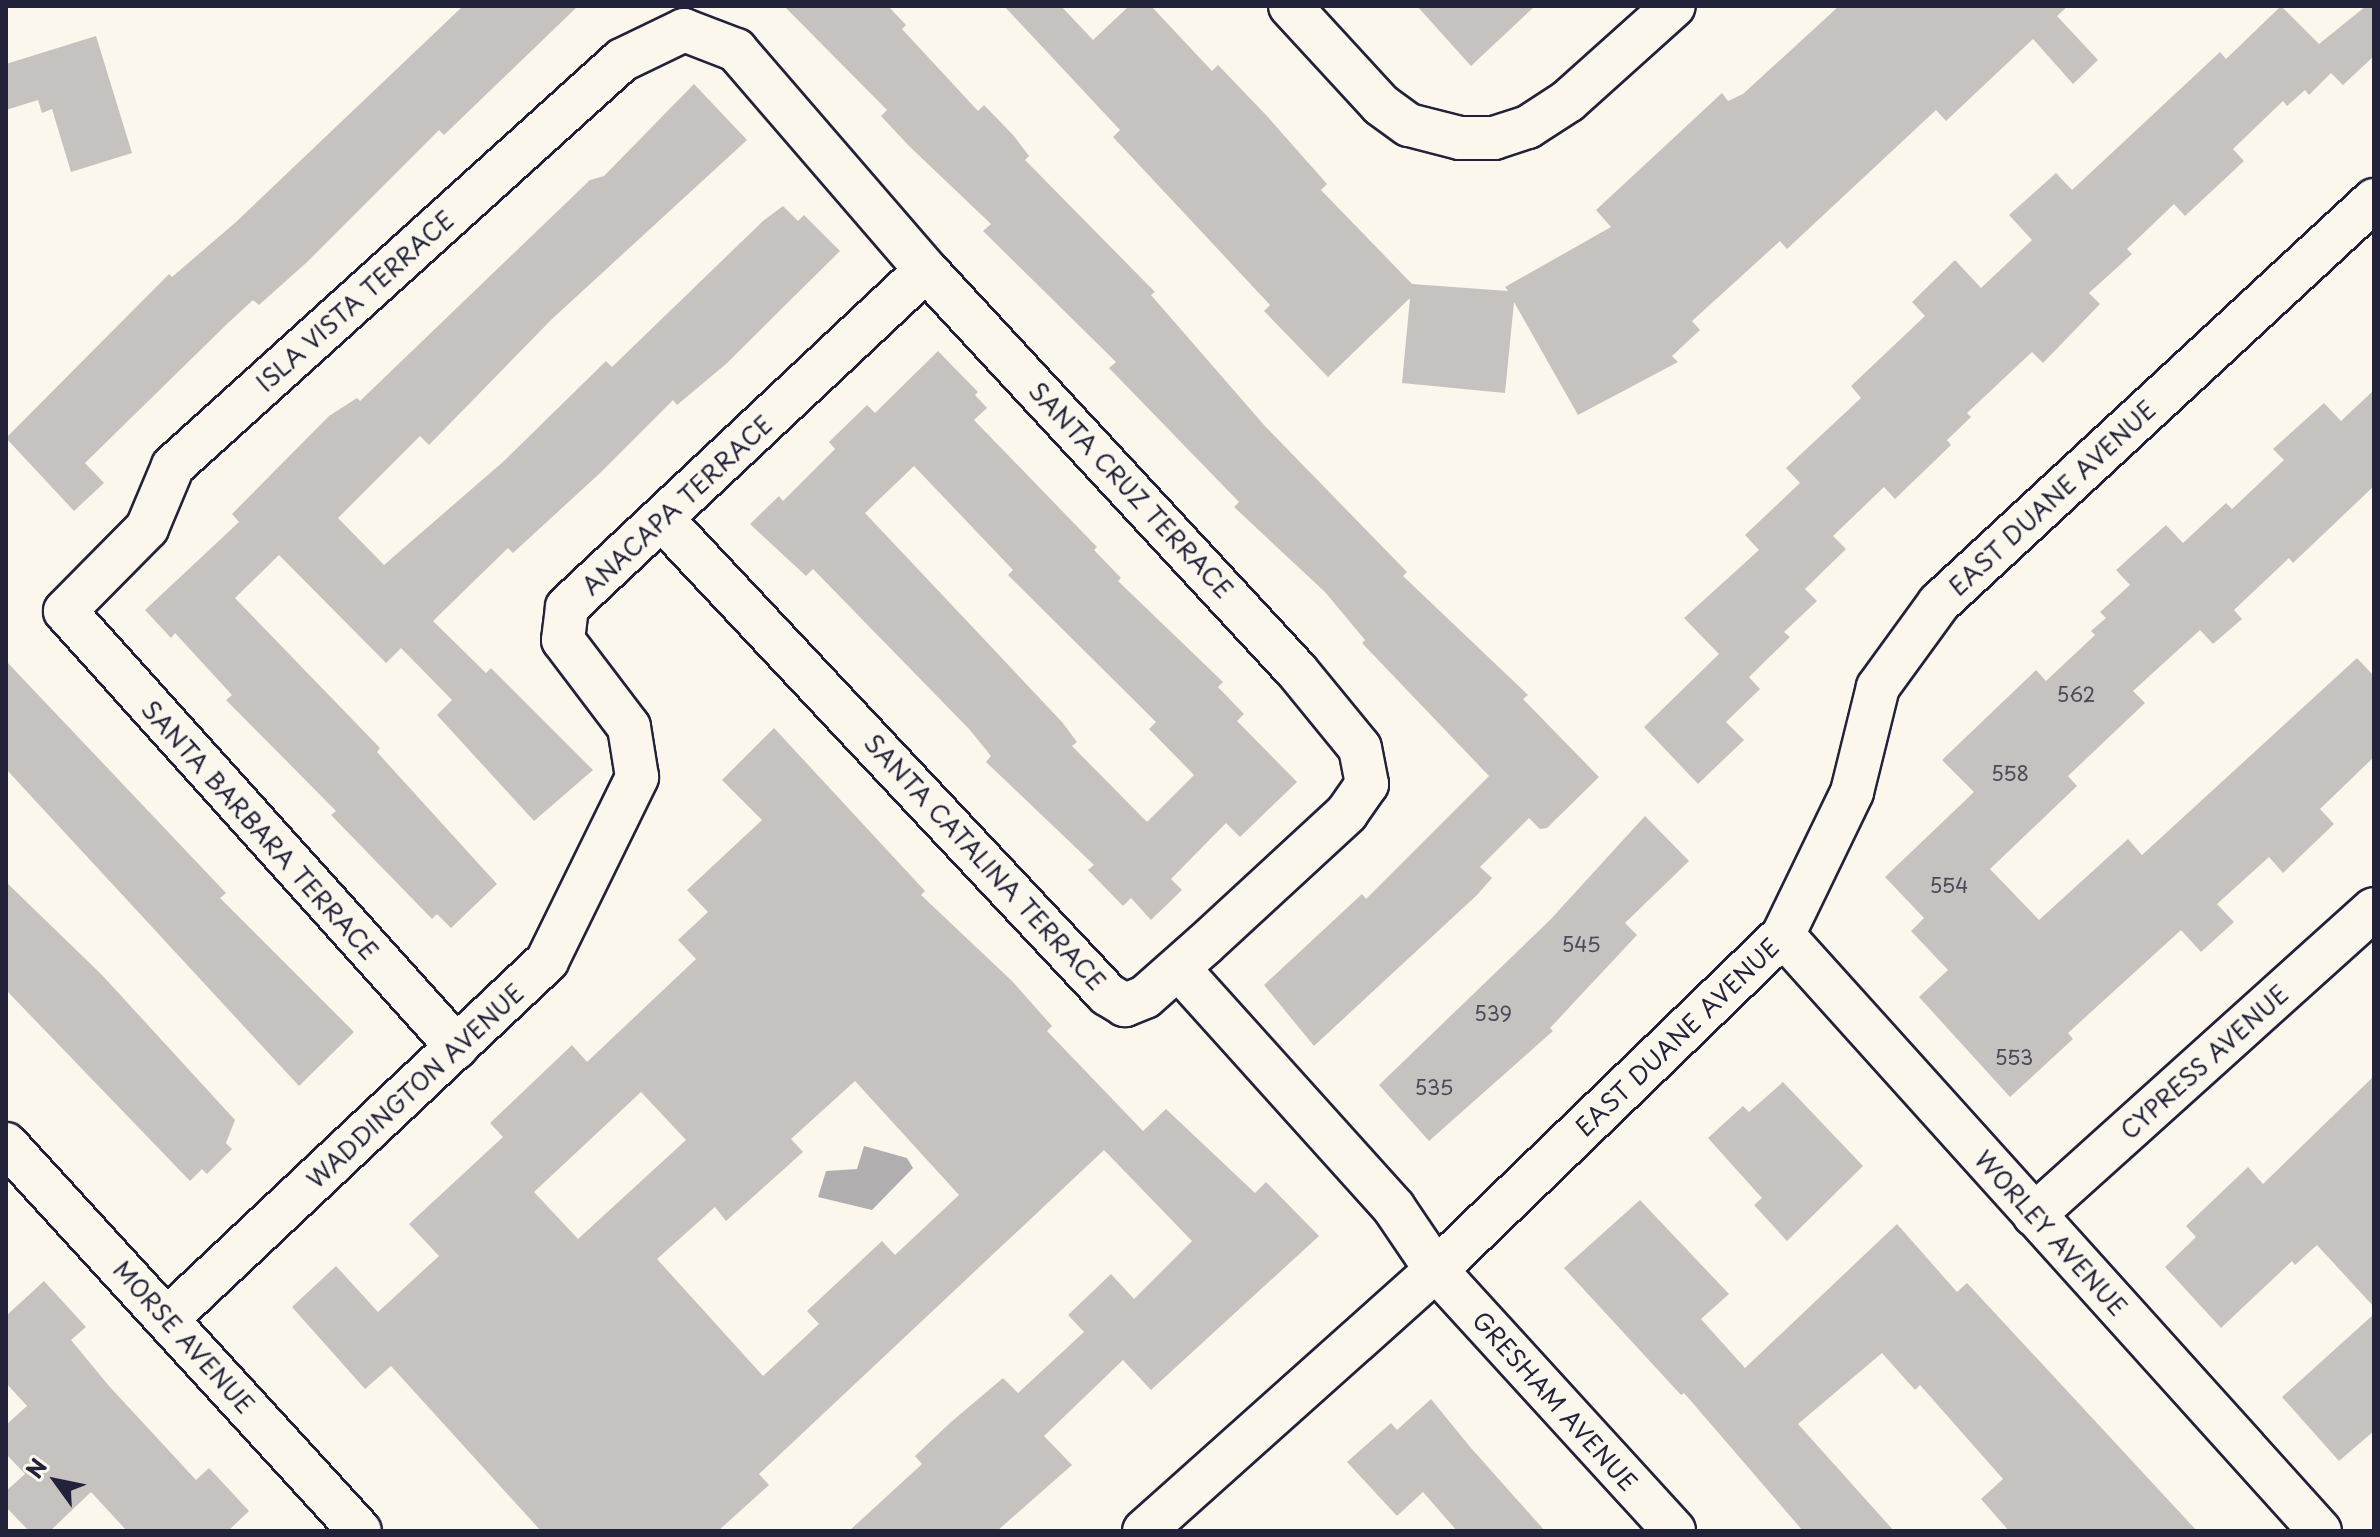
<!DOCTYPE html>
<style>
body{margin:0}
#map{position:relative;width:2380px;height:1537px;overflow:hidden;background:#fbf7ec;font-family:"Playpen Sans",sans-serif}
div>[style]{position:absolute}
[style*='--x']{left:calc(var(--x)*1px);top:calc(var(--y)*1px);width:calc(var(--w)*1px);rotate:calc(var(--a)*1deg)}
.water>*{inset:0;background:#b1aeb0}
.building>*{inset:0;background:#c6c2c0}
.roads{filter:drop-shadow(2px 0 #22223b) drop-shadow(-2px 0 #22223b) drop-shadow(0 2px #22223b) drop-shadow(0 -2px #22223b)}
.minor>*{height:42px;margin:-21px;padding:0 21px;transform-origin:21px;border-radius:21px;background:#fbf7ec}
span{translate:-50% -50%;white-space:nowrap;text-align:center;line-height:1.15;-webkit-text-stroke:7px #fbf7ec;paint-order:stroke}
.number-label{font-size:20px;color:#4b4a5c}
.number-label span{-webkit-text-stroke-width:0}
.street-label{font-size:24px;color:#22223b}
.frame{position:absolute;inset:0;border:8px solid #22223b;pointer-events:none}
.north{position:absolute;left:16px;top:1441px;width:80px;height:80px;-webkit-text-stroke:6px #fbf7ec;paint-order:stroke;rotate:303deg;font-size:22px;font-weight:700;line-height:32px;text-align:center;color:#22223b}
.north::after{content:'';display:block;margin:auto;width:28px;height:36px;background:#22223b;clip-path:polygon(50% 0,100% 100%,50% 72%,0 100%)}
</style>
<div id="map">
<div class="water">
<i style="clip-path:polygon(864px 1146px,907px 1158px,913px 1168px,872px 1210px,818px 1197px,826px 1171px,857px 1169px)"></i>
</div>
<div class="building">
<i style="clip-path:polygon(463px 6px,578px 6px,444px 135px,439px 130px,306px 263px,259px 305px,253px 300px,227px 324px,85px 463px,104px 483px,74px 511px,6px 438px,169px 274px,172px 277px,236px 222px)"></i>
<i style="clip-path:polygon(784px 6px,888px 6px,906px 25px,902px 29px,978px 111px,984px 105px,1014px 136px,1029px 156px,1025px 160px,1155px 292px,1151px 295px,1264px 425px,1407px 572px,1403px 576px,1528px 695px,1523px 699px,1599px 777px,1547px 828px,1540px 829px,1529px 818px,1480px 867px,1492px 878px,1477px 895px,1314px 1046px,1264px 985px,1362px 894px,1366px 899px,1489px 776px,1362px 643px,1365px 640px,1325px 592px,1234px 507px,1239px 502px,1109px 368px,1116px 362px,983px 231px,991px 224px,909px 146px,881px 116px,887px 110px)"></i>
<i style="clip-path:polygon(1004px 6px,1061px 6px,1093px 40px,1129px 6px,1151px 6px,1212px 71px,1218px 65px,1267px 116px,1327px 184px,1321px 190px,1412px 284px,1508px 291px,1505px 287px,1611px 227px,1596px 210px,1722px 93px,1728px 101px,1743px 94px,1839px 6px,2068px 6px,2057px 16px,2098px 60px,2073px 84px,2033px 39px,1946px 121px,1936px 110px,1787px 249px,1780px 241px,1724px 292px,1692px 321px,1700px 330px,1672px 356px,1678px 362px,1578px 415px,1514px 302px,1505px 393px,1402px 383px,1410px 298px,1328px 377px,1264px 311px,1270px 305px,1113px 137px,1120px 130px)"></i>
<i style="clip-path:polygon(1417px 6px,1535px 6px,1471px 66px)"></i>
<i style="clip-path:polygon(2281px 6px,2319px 44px,2366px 6px,2374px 6px,2374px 56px,2343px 85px,2331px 73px,2309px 95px,2305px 90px,2287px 106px,2283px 101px,2233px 149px,2244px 161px,2185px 216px,2174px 204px,2127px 249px,2132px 254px,2089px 293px,2100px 304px,2043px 363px,2032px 352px,1967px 413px,1971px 417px,1947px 440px,1951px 445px,1895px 499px,1884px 487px,1833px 536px,1846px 549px,1805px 589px,1817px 601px,1784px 632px,1790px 637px,1749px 677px,1760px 689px,1726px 722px,1744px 740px,1698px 784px,1644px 727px,1719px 654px,1684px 618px,1759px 550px,1745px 535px,1800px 483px,1786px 468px,1861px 398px,1851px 386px,1925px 316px,1912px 302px,1955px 260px,1981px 288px,2032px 240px,2009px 215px,2056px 173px,2072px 190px,2220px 52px,2226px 59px)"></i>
<i style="clip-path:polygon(96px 36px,132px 153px,71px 172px,52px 109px,42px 113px,38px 100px,6px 110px,6px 64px)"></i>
<i style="clip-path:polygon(694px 84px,747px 140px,552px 319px,429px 445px,420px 436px,338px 518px,384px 565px,504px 461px,606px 361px,612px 367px,763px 221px,783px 206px,798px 221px,804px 215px,840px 251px,726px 364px,677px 405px,673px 400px,599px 474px,513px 553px,508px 548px,433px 621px,486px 673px,491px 668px,593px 770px,534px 821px,437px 715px,452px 700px,401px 648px,386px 663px,279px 555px,235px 598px,380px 748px,377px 752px,497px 884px,451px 928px,437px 914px,432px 919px,331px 815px,336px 811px,226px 700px,232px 695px,175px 633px,171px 638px,145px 610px,239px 522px,232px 514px,329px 416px,357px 398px,360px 401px,590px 180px,604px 176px)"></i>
<i style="clip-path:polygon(evenodd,938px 351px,978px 392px,975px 395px,987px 408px,974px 420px,1097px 547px,1094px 550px,1121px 578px,1118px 581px,1223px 682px,1218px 687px,1244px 714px,1237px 721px,1297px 782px,1240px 837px,1226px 823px,1171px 879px,1182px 890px,1151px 920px,1131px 898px,1123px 906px,1088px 870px,1094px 865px,986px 762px,991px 756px,970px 730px,813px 569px,806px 576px,750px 524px,779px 496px,783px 501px,835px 449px,829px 442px,867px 405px,875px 413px,938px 351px,914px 466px,1013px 570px,1008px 575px,1156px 722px,1149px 729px,1194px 775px,1147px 822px,1072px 746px,1077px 742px,1062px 722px,865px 513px,914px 466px)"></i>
<i style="clip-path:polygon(2374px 390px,2374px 486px,2293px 563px,2289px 558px,2234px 610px,2242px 619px,2213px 644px,2200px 630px,2133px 691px,2145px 703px,2068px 776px,2077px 786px,1990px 869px,2039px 920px,2128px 839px,2142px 855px,2357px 658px,2374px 676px,2374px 757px,2320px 809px,2334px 824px,2283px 873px,2269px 857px,2217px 904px,2234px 922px,2201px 952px,2181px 930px,2068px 1033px,2073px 1039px,2010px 1097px,1919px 997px,1948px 970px,1911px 931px,1924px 918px,1885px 877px,1974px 792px,1942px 760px,2036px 670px,2046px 681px,2095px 635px,2091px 631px,2106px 618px,2100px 612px,2130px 585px,2116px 570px,2166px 525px,2183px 543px,2226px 503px,2232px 509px,2284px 460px,2273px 449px,2324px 403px,2341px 421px)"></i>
<i style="clip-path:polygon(6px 661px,226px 893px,220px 898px,354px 1032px,299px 1086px,6px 769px)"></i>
<i style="clip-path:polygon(evenodd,774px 728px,925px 891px,921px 895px,1012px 981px,1052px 1026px,1047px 1031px,1143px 1131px,1166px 1109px,1255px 1193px,1266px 1182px,1319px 1236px,1151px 1390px,1123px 1360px,1044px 1436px,1072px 1465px,997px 1531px,849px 1531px,922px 1464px,915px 1456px,951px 1422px,1003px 1378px,1018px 1393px,1084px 1332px,1068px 1315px,1111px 1274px,1134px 1299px,1192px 1241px,1104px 1150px,759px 1474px,769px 1485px,718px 1531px,541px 1531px,391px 1366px,365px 1389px,292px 1307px,336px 1266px,378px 1312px,439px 1256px,409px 1224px,503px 1137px,490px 1123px,572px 1045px,587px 1062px,696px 959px,678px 940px,708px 912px,687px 890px,762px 820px,722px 780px,774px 728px,855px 1081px,959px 1195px,895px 1255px,882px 1241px,807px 1311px,819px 1324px,763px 1376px,657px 1259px,715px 1207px,726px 1221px,803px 1152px,791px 1139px,855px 1081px,774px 728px,641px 1092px,686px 1140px,578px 1239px,534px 1192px,641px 1092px)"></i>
<i style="clip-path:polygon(1645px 816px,1689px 861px,1625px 923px,1637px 935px,1550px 1028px,1553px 1031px,1429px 1141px,1379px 1085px,1550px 920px)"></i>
<i style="clip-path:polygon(6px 882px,102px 975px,235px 1120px,226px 1143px,232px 1149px,207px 1174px,202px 1169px,190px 1181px,6px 990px)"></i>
<i style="clip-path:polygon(2374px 1076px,2374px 1307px,2317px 1245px,2295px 1265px,2292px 1261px,2221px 1328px,2165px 1267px,2196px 1237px,2186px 1226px,2248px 1167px,2263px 1184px)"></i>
<i style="clip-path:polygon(1783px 1082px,1863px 1166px,1787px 1241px,1754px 1205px,1762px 1198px,1708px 1138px,1743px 1106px,1749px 1112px)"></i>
<i style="clip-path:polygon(1640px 1200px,1729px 1294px,1701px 1319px,1745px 1368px,1897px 1224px,1957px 1292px,1967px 1283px,2197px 1531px,2009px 1531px,1981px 1499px,2003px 1479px,1920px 1385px,1915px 1390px,1882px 1353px,1798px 1424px,1894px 1531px,1803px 1531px,1684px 1393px,1681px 1395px,1564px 1268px)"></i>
<i style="clip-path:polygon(44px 1281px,86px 1327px,71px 1340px,109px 1386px,196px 1480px,209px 1468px,249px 1511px,228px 1531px,127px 1531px,91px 1492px,50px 1531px,29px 1531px,6px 1507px,6px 1491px,25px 1474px,6px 1454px,6px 1425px,27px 1406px,6px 1383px,6px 1316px)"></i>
<i style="clip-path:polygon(2374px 1314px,2374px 1431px,2339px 1461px,2282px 1397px)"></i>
<i style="clip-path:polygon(1431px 1399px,1471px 1448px,1545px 1531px,1457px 1531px,1423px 1492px,1397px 1516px,1347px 1462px,1391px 1423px,1397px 1430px)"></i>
</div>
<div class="roads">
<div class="minor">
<i style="--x:1290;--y:6;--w:134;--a:47.4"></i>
<i style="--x:1381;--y:105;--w:34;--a:36"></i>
<i style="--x:1409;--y:125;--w:53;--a:14.3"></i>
<i style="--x:1460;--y:138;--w:34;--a:0"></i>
<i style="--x:1494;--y:138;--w:36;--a:-18"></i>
<i style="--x:1528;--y:127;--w:48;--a:-33"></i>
<i style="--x:1568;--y:101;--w:142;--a:-41.9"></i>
<i style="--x:1783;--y:935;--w:802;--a:47.98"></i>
<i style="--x:1179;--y:969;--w:321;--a:48"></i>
<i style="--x:1394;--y:1208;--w:75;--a:55.9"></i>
<i style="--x:1436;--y:1270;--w:353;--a:47.6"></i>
<i style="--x:457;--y:1047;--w:586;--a:-131.96"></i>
<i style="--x:65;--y:611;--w:117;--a:-45.3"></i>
<i style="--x:147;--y:528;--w:67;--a:-67.2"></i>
<i style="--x:173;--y:466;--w:605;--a:-42.12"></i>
<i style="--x:622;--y:60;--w:69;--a:-25.8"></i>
<i style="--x:684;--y:30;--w:56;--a:21"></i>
<i style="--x:736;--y:50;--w:291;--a:49.2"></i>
<i style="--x:926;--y:270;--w:546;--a:47.23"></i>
<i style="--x:1297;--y:671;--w:99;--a:50.7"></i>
<i style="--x:1360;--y:748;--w:37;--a:79"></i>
<i style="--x:1367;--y:784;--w:35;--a:125"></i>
<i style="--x:1347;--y:813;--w:193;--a:137.3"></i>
<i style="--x:1205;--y:944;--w:80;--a:138.5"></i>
<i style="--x:1145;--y:997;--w:22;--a:158"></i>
<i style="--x:1125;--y:1005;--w:21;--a:-149"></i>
<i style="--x:1107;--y:994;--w:649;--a:-133.13"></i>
<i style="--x:6;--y:1144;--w:524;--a:47.55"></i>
<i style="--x:2034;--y:1215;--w:457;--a:-42"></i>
<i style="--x:168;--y:1318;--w:521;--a:-43.29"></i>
<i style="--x:547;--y:961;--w:205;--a:-63.9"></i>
<i style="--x:637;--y:777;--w:51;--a:-99.1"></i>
<i style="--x:629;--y:727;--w:109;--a:-127.2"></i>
<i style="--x:563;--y:640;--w:33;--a:-83"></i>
<i style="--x:567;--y:607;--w:492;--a:-43.2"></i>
<i style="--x:1144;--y:1531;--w:392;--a:-41.8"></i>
<i style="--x:1436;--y:1270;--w:482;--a:-44"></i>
<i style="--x:1783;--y:935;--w:159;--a:-64.2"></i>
<i style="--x:1852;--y:792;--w:108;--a:-76.1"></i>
<i style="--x:1878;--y:687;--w:104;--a:-54"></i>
<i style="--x:1939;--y:603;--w:593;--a:-42.81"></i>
</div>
</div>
<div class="number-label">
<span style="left:2076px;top:694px">562</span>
<span style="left:2010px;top:773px">558</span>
<span style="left:1949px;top:885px">554</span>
<span style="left:1581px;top:944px">545</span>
<span style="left:1493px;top:1013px">539</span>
<span style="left:2014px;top:1057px">553</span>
<span style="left:1434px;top:1087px">535</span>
</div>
<div class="street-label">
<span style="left:355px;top:301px;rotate:-42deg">ISLA VISTA TERRACE</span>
<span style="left:1131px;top:490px;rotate:47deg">SANTA CRUZ TERRACE</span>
<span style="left:2052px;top:498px;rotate:-43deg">EAST DUANE AVENUE</span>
<span style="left:677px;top:505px;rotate:-43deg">ANACAPA TERRACE</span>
<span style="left:260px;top:830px;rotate:48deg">SANTA BARBARA TERRACE</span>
<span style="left:985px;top:862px;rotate:47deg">SANTA CATALINA TERRACE</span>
<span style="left:1677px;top:1037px;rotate:-44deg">EAST DUANE AVENUE</span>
<span style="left:2204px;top:1062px;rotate:-42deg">CYPRESS AVENUE</span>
<span style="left:415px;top:1086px;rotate:-43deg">WADDINGTON AVENUE</span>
<span style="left:2051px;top:1233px;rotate:48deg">WORLEY AVENUE</span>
<span style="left:184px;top:1337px;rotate:48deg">MORSE AVENUE</span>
<span style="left:1555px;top:1401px;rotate:48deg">GRESHAM AVENUE</span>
</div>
<div class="frame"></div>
<div class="north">N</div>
</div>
